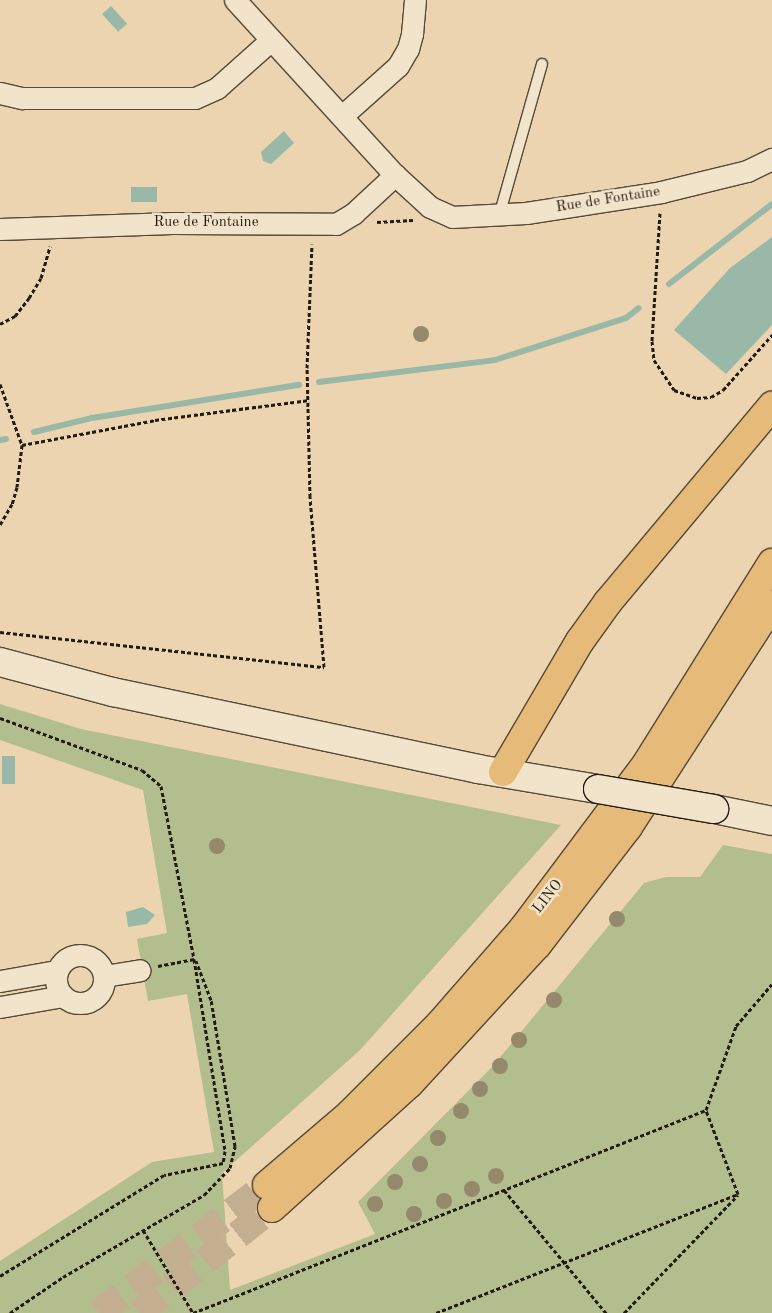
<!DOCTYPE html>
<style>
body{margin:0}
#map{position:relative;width:772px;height:1313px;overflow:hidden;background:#ebd4af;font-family:"Old Standard TT",serif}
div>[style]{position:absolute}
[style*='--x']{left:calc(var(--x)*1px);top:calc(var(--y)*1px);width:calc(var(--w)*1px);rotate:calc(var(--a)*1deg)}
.green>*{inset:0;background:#b3be8e}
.water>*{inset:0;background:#99b8a7;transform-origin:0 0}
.stream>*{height:6px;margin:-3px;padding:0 3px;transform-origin:3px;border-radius:3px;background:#99b8a7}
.highway-tunnel>*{height:28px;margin-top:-14px;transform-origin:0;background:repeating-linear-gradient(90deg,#c3af8f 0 28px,transparent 0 42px)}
.path>*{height:3px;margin-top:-1.5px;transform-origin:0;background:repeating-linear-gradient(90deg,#231b11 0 4px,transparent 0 6.5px)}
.roads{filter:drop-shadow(1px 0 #554938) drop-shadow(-1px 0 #554938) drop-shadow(0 1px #554938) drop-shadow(0 -1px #554938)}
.lane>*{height:10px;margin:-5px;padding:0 5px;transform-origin:5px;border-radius:5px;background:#f2e3cb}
.street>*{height:21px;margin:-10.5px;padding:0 10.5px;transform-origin:10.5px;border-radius:10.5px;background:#f2e3cb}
.street>.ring{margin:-10.5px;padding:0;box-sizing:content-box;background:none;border:21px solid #f2e3cb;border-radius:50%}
.secondary>*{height:28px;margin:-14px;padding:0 14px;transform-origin:14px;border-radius:14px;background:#f2e3cb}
.highway>*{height:28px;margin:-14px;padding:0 14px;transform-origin:14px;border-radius:14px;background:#e6ba78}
.bridges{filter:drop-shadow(1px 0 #231b11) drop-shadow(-1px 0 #231b11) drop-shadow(0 1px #231b11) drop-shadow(0 -1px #231b11)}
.secondary-bridge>*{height:28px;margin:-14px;padding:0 14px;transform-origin:14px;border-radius:14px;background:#f2e3cb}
.trees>*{width:16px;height:16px;margin:-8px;border-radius:50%;background:#95896c}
span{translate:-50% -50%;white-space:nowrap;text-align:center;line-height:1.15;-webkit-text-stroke:5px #f2e3cb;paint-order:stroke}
.street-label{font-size:15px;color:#231b11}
</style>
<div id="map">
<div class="green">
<i style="clip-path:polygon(0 704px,81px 729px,561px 825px,360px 1050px,222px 1173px,230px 1290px,375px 1234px,358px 1202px,492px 1067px,644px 883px,666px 877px,700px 877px,723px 845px,772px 854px,772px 1313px,0 1313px,0 1261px,152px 1162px,214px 1152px,187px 994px,148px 1001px,137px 939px,167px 933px,143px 790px,0 740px)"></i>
</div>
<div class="water">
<i style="left:111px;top:6px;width:24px;height:12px;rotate:48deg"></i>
<i style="clip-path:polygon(284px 131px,294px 143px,271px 164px,263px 161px,261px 152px)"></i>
<i style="left:131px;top:187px;width:26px;height:15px"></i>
<i style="clip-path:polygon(772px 237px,772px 325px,726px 374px,674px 330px,730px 268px)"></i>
<i style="left:2px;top:756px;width:13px;height:28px"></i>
<i style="clip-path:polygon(143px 907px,155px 915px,147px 924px,128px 927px,126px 912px)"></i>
</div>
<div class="stream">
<i style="--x:669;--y:284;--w:130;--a:-37.8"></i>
<i style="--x:319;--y:382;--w:177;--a:-7.1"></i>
<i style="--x:495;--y:360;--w:138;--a:-17.8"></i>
<i style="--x:626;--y:318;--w:16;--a:-38"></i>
<i style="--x:34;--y:432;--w:60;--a:-13.6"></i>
<i style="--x:92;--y:418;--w:210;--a:-9.1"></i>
<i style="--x:0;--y:440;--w:6;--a:-9"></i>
</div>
<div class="highway-tunnel">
<i style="--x:99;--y:1313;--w:211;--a:-37.3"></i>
<i style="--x:139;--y:1313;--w:169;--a:-38.3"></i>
</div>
<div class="path">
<i style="--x:660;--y:213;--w:128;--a:93.6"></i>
<i style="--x:652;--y:341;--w:19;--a:84"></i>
<i style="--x:654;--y:360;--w:36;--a:56"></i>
<i style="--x:674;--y:390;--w:24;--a:19"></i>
<i style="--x:697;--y:398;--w:14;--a:-4"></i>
<i style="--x:711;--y:397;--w:14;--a:-30"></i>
<i style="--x:723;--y:390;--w:74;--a:-48.3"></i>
<i style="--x:377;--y:222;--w:36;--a:-3"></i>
<i style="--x:0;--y:324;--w:17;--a:-28"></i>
<i style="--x:15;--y:316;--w:23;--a:-52"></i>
<i style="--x:29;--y:298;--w:23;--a:-59"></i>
<i style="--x:41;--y:278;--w:33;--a:-74"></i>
<i style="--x:0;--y:384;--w:65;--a:70.2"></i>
<i style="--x:22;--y:445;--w:42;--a:96.8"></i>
<i style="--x:17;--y:487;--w:18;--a:106"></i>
<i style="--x:12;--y:504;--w:24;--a:120"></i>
<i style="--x:22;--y:445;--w:135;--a:-10.6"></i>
<i style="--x:155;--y:420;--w:154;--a:-7.4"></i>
<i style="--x:0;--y:632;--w:326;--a:6.2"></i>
<i style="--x:324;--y:667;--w:171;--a:-94.7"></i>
<i style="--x:310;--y:497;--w:129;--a:-91.3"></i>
<i style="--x:307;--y:368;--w:124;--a:-87.7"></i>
<i style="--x:0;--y:718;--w:151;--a:20.1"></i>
<i style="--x:142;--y:770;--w:25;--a:40"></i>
<i style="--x:161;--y:786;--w:176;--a:79.2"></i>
<i style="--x:194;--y:959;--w:194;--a:80.8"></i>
<i style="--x:225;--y:1151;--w:12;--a:99"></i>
<i style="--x:223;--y:1163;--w:60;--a:168.5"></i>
<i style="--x:164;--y:1175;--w:193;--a:148.4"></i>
<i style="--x:158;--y:966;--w:37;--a:-11"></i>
<i style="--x:504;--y:1190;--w:160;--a:50.3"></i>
<i style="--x:143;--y:1230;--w:97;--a:58.9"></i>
<i style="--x:10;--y:1313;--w:64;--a:-34.2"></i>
<i style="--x:63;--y:1277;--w:163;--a:-30.2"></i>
<i style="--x:204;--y:1195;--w:37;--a:-46"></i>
<i style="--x:230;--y:1168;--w:23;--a:-77"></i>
<i style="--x:235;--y:1146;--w:148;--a:-99.3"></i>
<i style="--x:211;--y:1000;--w:42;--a:-111"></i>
<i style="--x:193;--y:1313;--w:552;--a:-21.59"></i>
<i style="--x:706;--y:1110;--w:89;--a:-70.3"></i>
<i style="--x:736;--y:1026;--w:55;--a:-49.4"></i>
<i style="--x:436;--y:1313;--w:325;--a:-21.5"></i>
<i style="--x:738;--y:1194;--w:90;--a:-110.9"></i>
<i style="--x:624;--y:1313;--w:164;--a:-46"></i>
</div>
<div class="roads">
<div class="lane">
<i style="--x:499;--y:216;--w:158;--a:-74.2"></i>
</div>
<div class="street">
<i style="--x:235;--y:0;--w:237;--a:47.6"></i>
<i style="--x:395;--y:175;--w:47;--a:42.4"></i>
<i style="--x:430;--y:207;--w:24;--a:24"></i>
<i style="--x:452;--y:217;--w:74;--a:-3.1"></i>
<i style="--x:526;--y:213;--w:137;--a:-8.8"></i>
<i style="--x:661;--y:192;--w:89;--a:-13.7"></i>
<i style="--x:747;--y:171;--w:28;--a:-26"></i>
<i style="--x:0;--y:93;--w:23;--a:13"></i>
<i style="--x:22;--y:98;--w:173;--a:0"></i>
<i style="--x:195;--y:98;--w:24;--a:-24"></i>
<i style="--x:217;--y:88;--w:72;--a:-41.6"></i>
<i style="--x:342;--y:116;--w:75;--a:-41.8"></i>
<i style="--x:398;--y:66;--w:20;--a:-60"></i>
<i style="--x:408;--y:49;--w:16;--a:-75"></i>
<i style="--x:412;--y:34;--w:34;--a:-85"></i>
<i style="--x:0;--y:229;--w:172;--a:-2"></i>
<i style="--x:172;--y:223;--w:164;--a:0.3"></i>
<i style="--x:336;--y:224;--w:21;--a:-31"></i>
<i style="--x:354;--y:213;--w:56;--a:-42.8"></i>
<i class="ring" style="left:56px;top:955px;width:27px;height:27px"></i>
<i style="--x:104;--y:976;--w:36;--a:-9"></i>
<i style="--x:0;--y:981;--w:58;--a:-10"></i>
<i style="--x:0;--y:1007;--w:64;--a:-9.9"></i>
</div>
<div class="secondary">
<i style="--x:0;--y:662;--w:117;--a:14.9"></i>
<i style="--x:113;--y:692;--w:373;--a:11.9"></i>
<i style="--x:478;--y:769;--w:122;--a:9.5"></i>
<i style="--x:714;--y:809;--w:59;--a:11.7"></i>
</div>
<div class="highway">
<i style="--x:503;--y:772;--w:152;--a:-59.6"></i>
<i style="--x:580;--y:641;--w:48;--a:-54.3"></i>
<i style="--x:608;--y:602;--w:256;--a:-50.1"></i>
<i style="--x:267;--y:1185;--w:109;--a:-40.5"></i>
<i style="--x:350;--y:1114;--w:127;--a:-45"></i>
<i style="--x:440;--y:1024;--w:126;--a:-48.9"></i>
<i style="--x:523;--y:929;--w:207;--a:-53.2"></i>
<i style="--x:647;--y:763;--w:236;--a:-58"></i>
<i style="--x:272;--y:1208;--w:186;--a:-42.2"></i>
<i style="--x:410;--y:1083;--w:188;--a:-47.4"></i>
<i style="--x:537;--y:945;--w:149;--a:-52.4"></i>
<i style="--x:628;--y:827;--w:265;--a:-57.1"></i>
</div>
</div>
<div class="bridges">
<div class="secondary-bridge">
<i style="--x:598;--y:789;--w:118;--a:9.8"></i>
</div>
</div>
<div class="trees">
<i style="left:421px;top:334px"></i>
<i style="left:217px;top:846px"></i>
<i style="left:617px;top:919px"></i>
<i style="left:554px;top:1000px"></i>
<i style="left:519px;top:1040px"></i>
<i style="left:500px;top:1066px"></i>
<i style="left:480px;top:1089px"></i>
<i style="left:461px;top:1111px"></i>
<i style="left:438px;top:1138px"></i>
<i style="left:420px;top:1164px"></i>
<i style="left:496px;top:1176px"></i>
<i style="left:395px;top:1182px"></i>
<i style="left:472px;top:1189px"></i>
<i style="left:444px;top:1201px"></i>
<i style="left:375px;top:1204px"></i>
<i style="left:414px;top:1214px"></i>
</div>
<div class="street-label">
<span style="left:608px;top:200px;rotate:-9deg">Rue de Fontaine</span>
<span style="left:206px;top:223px">Rue de Fontaine</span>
<span style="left:548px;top:897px;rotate:-52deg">LINO</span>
</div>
</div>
